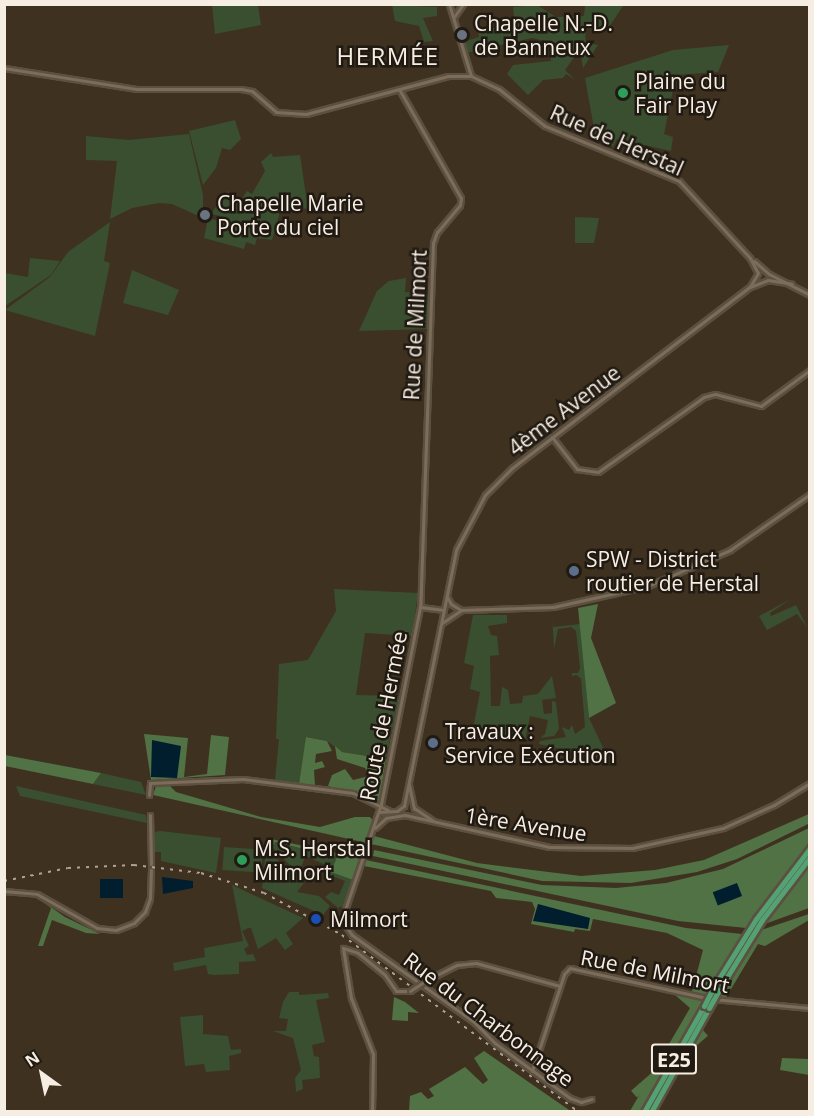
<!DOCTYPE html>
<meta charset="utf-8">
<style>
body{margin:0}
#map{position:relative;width:814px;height:1116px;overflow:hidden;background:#3f3120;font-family:"Open Sans",sans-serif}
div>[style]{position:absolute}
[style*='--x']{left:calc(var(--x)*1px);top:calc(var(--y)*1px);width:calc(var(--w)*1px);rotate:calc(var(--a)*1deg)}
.green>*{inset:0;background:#394f30;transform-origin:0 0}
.forest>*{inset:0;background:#517244;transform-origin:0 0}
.water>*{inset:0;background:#011e2f;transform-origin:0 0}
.roads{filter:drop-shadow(2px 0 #5c5041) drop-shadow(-2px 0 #5c5041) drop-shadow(0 2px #5c5041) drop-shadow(0 -2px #5c5041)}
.minor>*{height:3px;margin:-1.5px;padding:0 1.5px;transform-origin:1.5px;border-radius:1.5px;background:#7c6d5a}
.highway>*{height:5px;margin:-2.5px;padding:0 2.5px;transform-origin:2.5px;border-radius:2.5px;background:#54a273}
.rail>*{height:1.5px;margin-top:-0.75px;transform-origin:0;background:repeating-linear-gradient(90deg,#aea396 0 3px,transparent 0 9px)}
.bridges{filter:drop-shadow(2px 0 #5c5041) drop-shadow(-2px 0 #5c5041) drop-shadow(0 2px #5c5041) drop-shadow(0 -2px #5c5041)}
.minor-bridge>*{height:3px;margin:-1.5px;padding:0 1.5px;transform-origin:1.5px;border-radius:1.5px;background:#7c6d5a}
.highway-bridge>*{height:5px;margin:-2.5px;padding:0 2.5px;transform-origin:2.5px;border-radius:2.5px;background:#54a273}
.dots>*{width:16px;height:16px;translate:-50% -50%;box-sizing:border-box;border:3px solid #201a13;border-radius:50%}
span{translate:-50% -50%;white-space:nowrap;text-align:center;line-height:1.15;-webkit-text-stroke:5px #201a13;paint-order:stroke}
.shield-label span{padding:2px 4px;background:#201a13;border:2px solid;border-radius:4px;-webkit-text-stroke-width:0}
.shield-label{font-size:20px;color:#f7eee3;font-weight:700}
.poi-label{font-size:21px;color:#f7eee3}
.left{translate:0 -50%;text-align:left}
.street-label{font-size:21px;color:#f7eee3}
.quarter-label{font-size:24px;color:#f7eee3;letter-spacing:1.5px}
.frame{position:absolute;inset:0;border:6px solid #f7eee3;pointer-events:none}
.north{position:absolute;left:12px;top:1044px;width:60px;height:60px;-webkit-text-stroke:4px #201a13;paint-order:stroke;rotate:327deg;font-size:16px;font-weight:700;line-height:24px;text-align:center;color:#f7eee3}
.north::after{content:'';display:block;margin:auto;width:21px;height:27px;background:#f7eee3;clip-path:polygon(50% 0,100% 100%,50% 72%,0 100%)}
</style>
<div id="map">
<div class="green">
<i style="clip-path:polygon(212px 5px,258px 5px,261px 25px,215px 34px)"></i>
<i style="clip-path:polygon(392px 5px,437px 7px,437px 16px,423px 18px,433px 41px,424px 42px,419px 26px,395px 21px)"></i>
<i style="clip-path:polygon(537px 5px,556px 17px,584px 16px,585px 5px,623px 6px,607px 30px,585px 29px,586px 43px,598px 45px,583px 68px,580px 49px,565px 70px,575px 80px,566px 74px,563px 78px,543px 80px,528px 95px,507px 74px,513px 65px,551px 61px,549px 42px,532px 38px,466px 53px,463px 42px,479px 37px,478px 30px,515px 25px,513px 7px)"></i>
<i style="clip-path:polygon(729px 45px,718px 72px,676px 75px,664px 134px,673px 137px,671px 151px,617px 139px,613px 147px,595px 134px,585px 78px,673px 50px)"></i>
<i style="clip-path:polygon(235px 120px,241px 139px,230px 150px,222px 148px,216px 168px,203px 185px,189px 131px)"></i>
<i style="clip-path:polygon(189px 134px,203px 195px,203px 218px,172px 204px,159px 203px,132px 208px,110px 219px,117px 161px,86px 160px,86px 136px,129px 140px)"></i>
<i style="clip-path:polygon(271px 153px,273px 157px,300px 155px,308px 209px,282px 205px,272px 240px,257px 238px,255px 245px,246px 242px,244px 249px,204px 238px,208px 218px,219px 221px,220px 216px,211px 214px,227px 191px,240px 201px,247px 191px,252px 194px,265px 171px,261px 162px)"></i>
<i style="clip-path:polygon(575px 217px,599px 218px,594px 243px,575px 243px)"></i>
<i style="clip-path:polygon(110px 222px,104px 261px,110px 263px,95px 336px,5px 310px,50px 277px,68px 252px)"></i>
<i style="clip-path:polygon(30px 258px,60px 261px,51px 275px,5px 306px,5px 273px,28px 277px)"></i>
<i style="clip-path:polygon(132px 270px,179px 290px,168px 315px,123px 303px)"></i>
<i style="clip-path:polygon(406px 278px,405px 292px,429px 294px,427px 329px,359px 331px,377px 291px,389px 281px)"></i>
<i style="clip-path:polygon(334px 589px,418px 593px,412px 636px,365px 633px,356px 695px,399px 696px,386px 759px,342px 752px,327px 741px,307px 737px,299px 784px,275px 780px,279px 739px,276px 739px,279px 664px,308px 660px,336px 611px)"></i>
<i style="clip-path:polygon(791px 599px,770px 613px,771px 616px,796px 605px,807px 627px,797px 614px,767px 630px,759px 616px)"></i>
<i style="clip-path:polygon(552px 612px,553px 627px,580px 624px,589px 718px,609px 760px,539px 744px,540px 741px,566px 737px,562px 727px,569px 730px,572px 725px,575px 734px,585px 727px,581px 679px,577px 675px,572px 676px,572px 673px,578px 673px,580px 668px,576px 631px,571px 627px,558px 629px,554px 649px)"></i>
<i style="clip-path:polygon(473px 615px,507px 615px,507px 623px,488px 626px,491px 635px,497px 636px,499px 655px,490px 656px,491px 706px,500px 706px,502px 687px,508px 690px,510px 704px,522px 703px,523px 696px,538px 694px,552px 676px,556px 698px,542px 700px,544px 714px,552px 713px,552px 701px,556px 702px,559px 729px,554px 736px,540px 738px,545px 734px,548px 720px,530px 716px,525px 741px,473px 729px,480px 692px,470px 689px,474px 666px,464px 663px)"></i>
<i style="clip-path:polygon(101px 773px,141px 782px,146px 795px,93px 784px)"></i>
<i style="clip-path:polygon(16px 786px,146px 815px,147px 823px,20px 796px)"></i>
<i style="clip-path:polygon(160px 831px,221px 838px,216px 873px,161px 861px,161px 852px,154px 852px,155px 832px)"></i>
<i style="clip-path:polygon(274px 842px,337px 857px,332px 872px,353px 880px,343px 906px,338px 908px,325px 897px,331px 892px,339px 895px,345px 881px,327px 874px,330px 867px,306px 856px,299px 871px,296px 871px,272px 847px)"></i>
<i style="left:224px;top:847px;width:39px;height:23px;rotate:4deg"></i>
<i style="clip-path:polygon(266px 849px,304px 883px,297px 892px,319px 896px,330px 906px,323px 915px,262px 888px)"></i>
<i style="clip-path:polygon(232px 885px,303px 918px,286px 933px,293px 944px,285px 950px,276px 938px,258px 949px,251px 928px,248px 928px,242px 931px,249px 946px,244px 949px,247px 955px,253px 954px,256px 961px,239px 962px,239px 974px,214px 975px,208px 974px,206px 965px,174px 971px,173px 963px,205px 957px,204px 948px,243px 941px)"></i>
<i style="clip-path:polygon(299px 992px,299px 995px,328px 993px,329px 998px,316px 1000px,325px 1042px,312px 1045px,314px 1056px,319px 1057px,320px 1078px,302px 1080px,303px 1089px,296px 1092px,295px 1078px,301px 1070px,293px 1038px,273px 1031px,286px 1031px,288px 1019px,279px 1018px,283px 1002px,289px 992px)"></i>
<i style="clip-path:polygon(203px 1015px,203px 1034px,228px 1036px,231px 1050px,241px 1049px,241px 1053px,229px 1056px,230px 1070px,206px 1072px,204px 1064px,185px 1066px,180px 1017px)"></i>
</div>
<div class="forest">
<i style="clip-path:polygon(598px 604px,591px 638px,616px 703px,589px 718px,578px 608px)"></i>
<i style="clip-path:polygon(144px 734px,188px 738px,184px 777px,207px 774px,211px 735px,229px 737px,225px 775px,151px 780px)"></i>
<i style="clip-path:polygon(306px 737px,327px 741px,332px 751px,316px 754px,315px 763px,322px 761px,325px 767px,314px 770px,315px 786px,299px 784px)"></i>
<i style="clip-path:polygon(335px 746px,342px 752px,386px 759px,379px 801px,328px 786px,332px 775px,345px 769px,353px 780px,369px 776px,365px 768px,337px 759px)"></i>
<i style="clip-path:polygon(4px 755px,5px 755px,101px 773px,93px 784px,5px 766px)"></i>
<i style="clip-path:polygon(169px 785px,176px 792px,261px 817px,320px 827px,355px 817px,370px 817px,374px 822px,367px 843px,153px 795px,156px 786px)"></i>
<i style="clip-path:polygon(809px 814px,808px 824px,737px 859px,697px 872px,631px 883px,542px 881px,371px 844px,374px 836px,477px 863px,581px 876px,655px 870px,704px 860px)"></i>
<i style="clip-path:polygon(809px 828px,809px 842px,746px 928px,678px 921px,373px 856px,374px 850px,542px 885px,616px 888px,666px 883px,723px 869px)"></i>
<i style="clip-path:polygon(266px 838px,361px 858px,353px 880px,331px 872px,337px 857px,275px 842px,272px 847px)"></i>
<i style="clip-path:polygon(366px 860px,686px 928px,742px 934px,705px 997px,691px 995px,703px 950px,667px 933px,593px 919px,590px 931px,575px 929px,574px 932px,531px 924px,535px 909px,532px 902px,496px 898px,491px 891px,364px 866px)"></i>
<i style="clip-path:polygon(809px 863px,809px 908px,762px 925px,768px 916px)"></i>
<i style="clip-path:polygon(38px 898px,65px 917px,100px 934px,86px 933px,52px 920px,43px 946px,38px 946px,51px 908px)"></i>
<i style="clip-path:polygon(809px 914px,809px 920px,765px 946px,758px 944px,725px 999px,718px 998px,758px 931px)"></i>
<i style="clip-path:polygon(675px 995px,703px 1000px,640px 1111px,630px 1111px,690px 1008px)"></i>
<i style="clip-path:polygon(394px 997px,405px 1002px,419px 1013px,408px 1012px,408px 1021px,392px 1020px)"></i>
<i style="left:702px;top:1029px;width:9px;height:94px;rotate:49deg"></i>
<i style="clip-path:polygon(484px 1051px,569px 1110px,409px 1111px,410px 1096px,421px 1092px,428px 1099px,434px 1096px,429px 1089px,465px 1067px,483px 1084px,488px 1080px,474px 1058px)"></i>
<i style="clip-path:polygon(782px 1058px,809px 1059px,809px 1075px,780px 1070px)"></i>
</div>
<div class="water">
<i style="clip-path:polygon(152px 740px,181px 746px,177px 778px,151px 777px)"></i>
<i style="clip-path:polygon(162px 877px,193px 881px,193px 888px,163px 894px)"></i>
<i style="left:100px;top:879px;width:23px;height:19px"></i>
<i style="left:737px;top:883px;width:14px;height:26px;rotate:69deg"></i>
<i style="clip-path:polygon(538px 904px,590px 918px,588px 929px,533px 921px)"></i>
</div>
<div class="roads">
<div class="minor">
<i style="--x:449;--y:4;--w:75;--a:73"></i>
<i style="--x:454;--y:17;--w:16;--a:-55"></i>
<i style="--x:4;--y:68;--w:135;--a:9"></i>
<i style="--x:137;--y:89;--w:104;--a:0"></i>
<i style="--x:241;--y:89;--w:11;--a:10"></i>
<i style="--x:252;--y:91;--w:32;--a:41"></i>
<i style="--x:276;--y:112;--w:30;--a:4"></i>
<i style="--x:306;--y:114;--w:147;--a:-15"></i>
<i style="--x:448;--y:76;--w:23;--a:0"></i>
<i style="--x:471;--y:76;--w:31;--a:25"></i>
<i style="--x:499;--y:89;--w:59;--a:38.8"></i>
<i style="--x:545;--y:126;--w:145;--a:22.3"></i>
<i style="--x:679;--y:181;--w:105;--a:47.3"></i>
<i style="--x:750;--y:258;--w:17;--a:62"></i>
<i style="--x:758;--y:273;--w:16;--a:120"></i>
<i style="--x:399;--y:89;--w:125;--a:60.4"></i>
<i style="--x:461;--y:198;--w:7;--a:98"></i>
<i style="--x:460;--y:205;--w:35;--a:130"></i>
<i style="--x:437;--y:232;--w:12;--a:110"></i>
<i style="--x:433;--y:243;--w:364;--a:92"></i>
<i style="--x:420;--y:607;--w:201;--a:101.2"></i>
<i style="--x:381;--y:804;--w:112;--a:108.8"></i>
<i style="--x:345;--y:910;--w:15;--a:90"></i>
<i style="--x:345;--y:925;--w:12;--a:55"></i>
<i style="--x:352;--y:935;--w:150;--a:35.5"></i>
<i style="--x:474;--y:1022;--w:30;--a:45"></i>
<i style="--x:495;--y:1043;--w:93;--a:36.3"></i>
<i style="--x:570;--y:1098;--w:12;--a:20"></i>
<i style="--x:581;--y:1102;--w:11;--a:-15"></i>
<i style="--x:754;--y:261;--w:20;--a:41"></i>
<i style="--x:769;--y:274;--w:46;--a:27.1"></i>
<i style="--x:552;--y:437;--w:41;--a:52"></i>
<i style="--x:577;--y:469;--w:21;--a:8"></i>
<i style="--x:598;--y:472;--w:130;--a:-35.3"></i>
<i style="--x:704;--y:397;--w:11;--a:-15"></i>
<i style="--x:715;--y:394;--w:48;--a:14.6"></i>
<i style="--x:761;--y:406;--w:61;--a:-36.3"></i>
<i style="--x:447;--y:597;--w:8;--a:60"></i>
<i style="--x:451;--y:604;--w:12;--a:31"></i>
<i style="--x:420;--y:607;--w:24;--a:7"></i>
<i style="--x:442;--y:623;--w:23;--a:-34"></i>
<i style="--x:461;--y:610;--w:92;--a:-1.9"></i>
<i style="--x:553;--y:607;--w:97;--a:-12.5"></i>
<i style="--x:648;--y:586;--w:90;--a:-23.7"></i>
<i style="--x:730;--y:550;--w:98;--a:-35"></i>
<i style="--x:409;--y:785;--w:24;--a:78"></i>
<i style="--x:414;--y:808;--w:23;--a:34"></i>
<i style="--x:149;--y:795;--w:12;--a:-85"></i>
<i style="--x:150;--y:783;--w:93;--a:-2.5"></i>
<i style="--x:243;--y:779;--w:111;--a:7.3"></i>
<i style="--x:353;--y:793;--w:39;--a:26"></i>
<i style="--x:379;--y:812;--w:18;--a:-3"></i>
<i style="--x:397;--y:811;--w:9;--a:-36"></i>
<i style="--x:404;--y:806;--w:261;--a:-78.5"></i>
<i style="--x:456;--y:550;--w:62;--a:-62.2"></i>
<i style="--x:485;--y:495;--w:38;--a:-45"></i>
<i style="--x:512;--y:468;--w:299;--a:-37.3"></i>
<i style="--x:750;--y:287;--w:19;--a:-21"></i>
<i style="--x:768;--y:280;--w:24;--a:9"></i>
<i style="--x:150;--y:815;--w:49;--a:88.8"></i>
<i style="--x:375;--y:828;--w:15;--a:-42"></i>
<i style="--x:386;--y:818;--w:19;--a:-9"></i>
<i style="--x:405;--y:815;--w:148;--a:12.5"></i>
<i style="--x:549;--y:847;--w:83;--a:0.7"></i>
<i style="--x:632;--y:848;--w:93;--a:-12.4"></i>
<i style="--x:723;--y:828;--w:56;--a:-24.3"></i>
<i style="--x:774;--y:805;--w:42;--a:-31.4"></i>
<i style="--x:4;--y:891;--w:33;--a:5"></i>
<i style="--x:37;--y:894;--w:69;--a:29.5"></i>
<i style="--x:97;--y:928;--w:19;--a:6"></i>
<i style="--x:116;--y:930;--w:19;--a:-21"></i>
<i style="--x:134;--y:923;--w:16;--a:-45"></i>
<i style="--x:145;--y:912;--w:15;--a:-70"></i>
<i style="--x:150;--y:898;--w:28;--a:-88"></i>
<i style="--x:427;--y:980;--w:34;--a:-27"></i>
<i style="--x:457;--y:965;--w:19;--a:-6"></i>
<i style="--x:476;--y:963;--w:87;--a:15.3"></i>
<i style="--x:713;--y:999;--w:97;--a:5.3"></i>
<i style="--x:532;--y:1071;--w:102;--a:-71.7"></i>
<i style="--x:564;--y:974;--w:8;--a:-45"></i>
<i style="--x:570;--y:968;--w:140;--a:12.4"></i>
<i style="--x:372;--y:1112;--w:58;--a:-89"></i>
<i style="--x:373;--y:1054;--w:60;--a:-111.4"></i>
<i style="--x:351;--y:998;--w:51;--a:-99.1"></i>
<i style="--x:343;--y:948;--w:16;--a:18"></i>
<i style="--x:358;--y:953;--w:35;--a:39"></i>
<i style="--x:385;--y:975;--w:19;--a:55"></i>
<i style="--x:396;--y:991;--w:14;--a:0"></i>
</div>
<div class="highway">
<i style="--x:713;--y:988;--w:81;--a:-58.1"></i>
<i style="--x:756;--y:919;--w:89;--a:-52.7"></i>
<i style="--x:719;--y:990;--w:82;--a:-58.4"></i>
<i style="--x:762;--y:920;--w:79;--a:-52.7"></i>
<i style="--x:644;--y:1112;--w:122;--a:-60.5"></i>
<i style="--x:651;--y:1112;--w:119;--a:-60.9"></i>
</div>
</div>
<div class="rail">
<i style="--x:4;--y:881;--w:65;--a:-11.5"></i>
<i style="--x:68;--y:868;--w:66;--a:-2.6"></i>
<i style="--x:134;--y:865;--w:67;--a:6.8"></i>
<i style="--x:201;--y:873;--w:66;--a:17.6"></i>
<i style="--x:264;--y:893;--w:89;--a:28.3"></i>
<i style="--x:342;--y:935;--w:296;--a:36.8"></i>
</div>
<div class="bridges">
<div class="minor-bridge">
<i style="--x:410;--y:991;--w:20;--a:-33"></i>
</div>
<div class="highway-bridge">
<i style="--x:704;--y:1006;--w:20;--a:-63"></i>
<i style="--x:709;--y:1008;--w:21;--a:-61"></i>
</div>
</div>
<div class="dots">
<i style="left:462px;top:35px;background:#6b7280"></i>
<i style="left:623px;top:93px;background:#2e9e5b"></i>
<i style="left:205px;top:215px;background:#6b7280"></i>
<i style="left:574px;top:571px;background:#5c6f8a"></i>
<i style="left:433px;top:743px;background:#5c6f8a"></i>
<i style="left:242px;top:860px;background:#2e9e5b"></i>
<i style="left:316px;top:919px;background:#1a4fb4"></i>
</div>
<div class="shield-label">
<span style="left:674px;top:1059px">E25</span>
</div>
<div class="poi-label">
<span class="left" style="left:474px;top:35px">Chapelle N.-D.<br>de Banneux</span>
<span class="left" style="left:635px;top:93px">Plaine du<br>Fair Play</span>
<span class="left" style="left:217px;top:215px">Chapelle Marie<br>Porte du ciel</span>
<span class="left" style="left:586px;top:571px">SPW - District<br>routier de Herstal</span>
<span class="left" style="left:445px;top:743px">Travaux :<br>Service Exécution</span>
<span class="left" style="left:254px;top:860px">M.S. Herstal<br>Milmort</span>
<span class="left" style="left:330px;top:919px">Milmort</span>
</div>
<div class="street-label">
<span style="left:617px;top:140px;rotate:24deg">Rue de Herstal</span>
<span style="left:415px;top:325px;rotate:-87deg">Rue de Milmort</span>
<span style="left:564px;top:410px;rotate:-37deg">4ème Avenue</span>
<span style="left:383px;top:716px;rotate:-79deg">Route de Hermée</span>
<span style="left:526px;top:824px;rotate:9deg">1ère Avenue</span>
<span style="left:655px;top:971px;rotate:11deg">Rue de Milmort</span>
<span style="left:489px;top:1019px;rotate:37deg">Rue du Charbonnage</span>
</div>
<div class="quarter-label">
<span style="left:388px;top:56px">HERMÉE</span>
</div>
<div class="frame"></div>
<div class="north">N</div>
</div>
